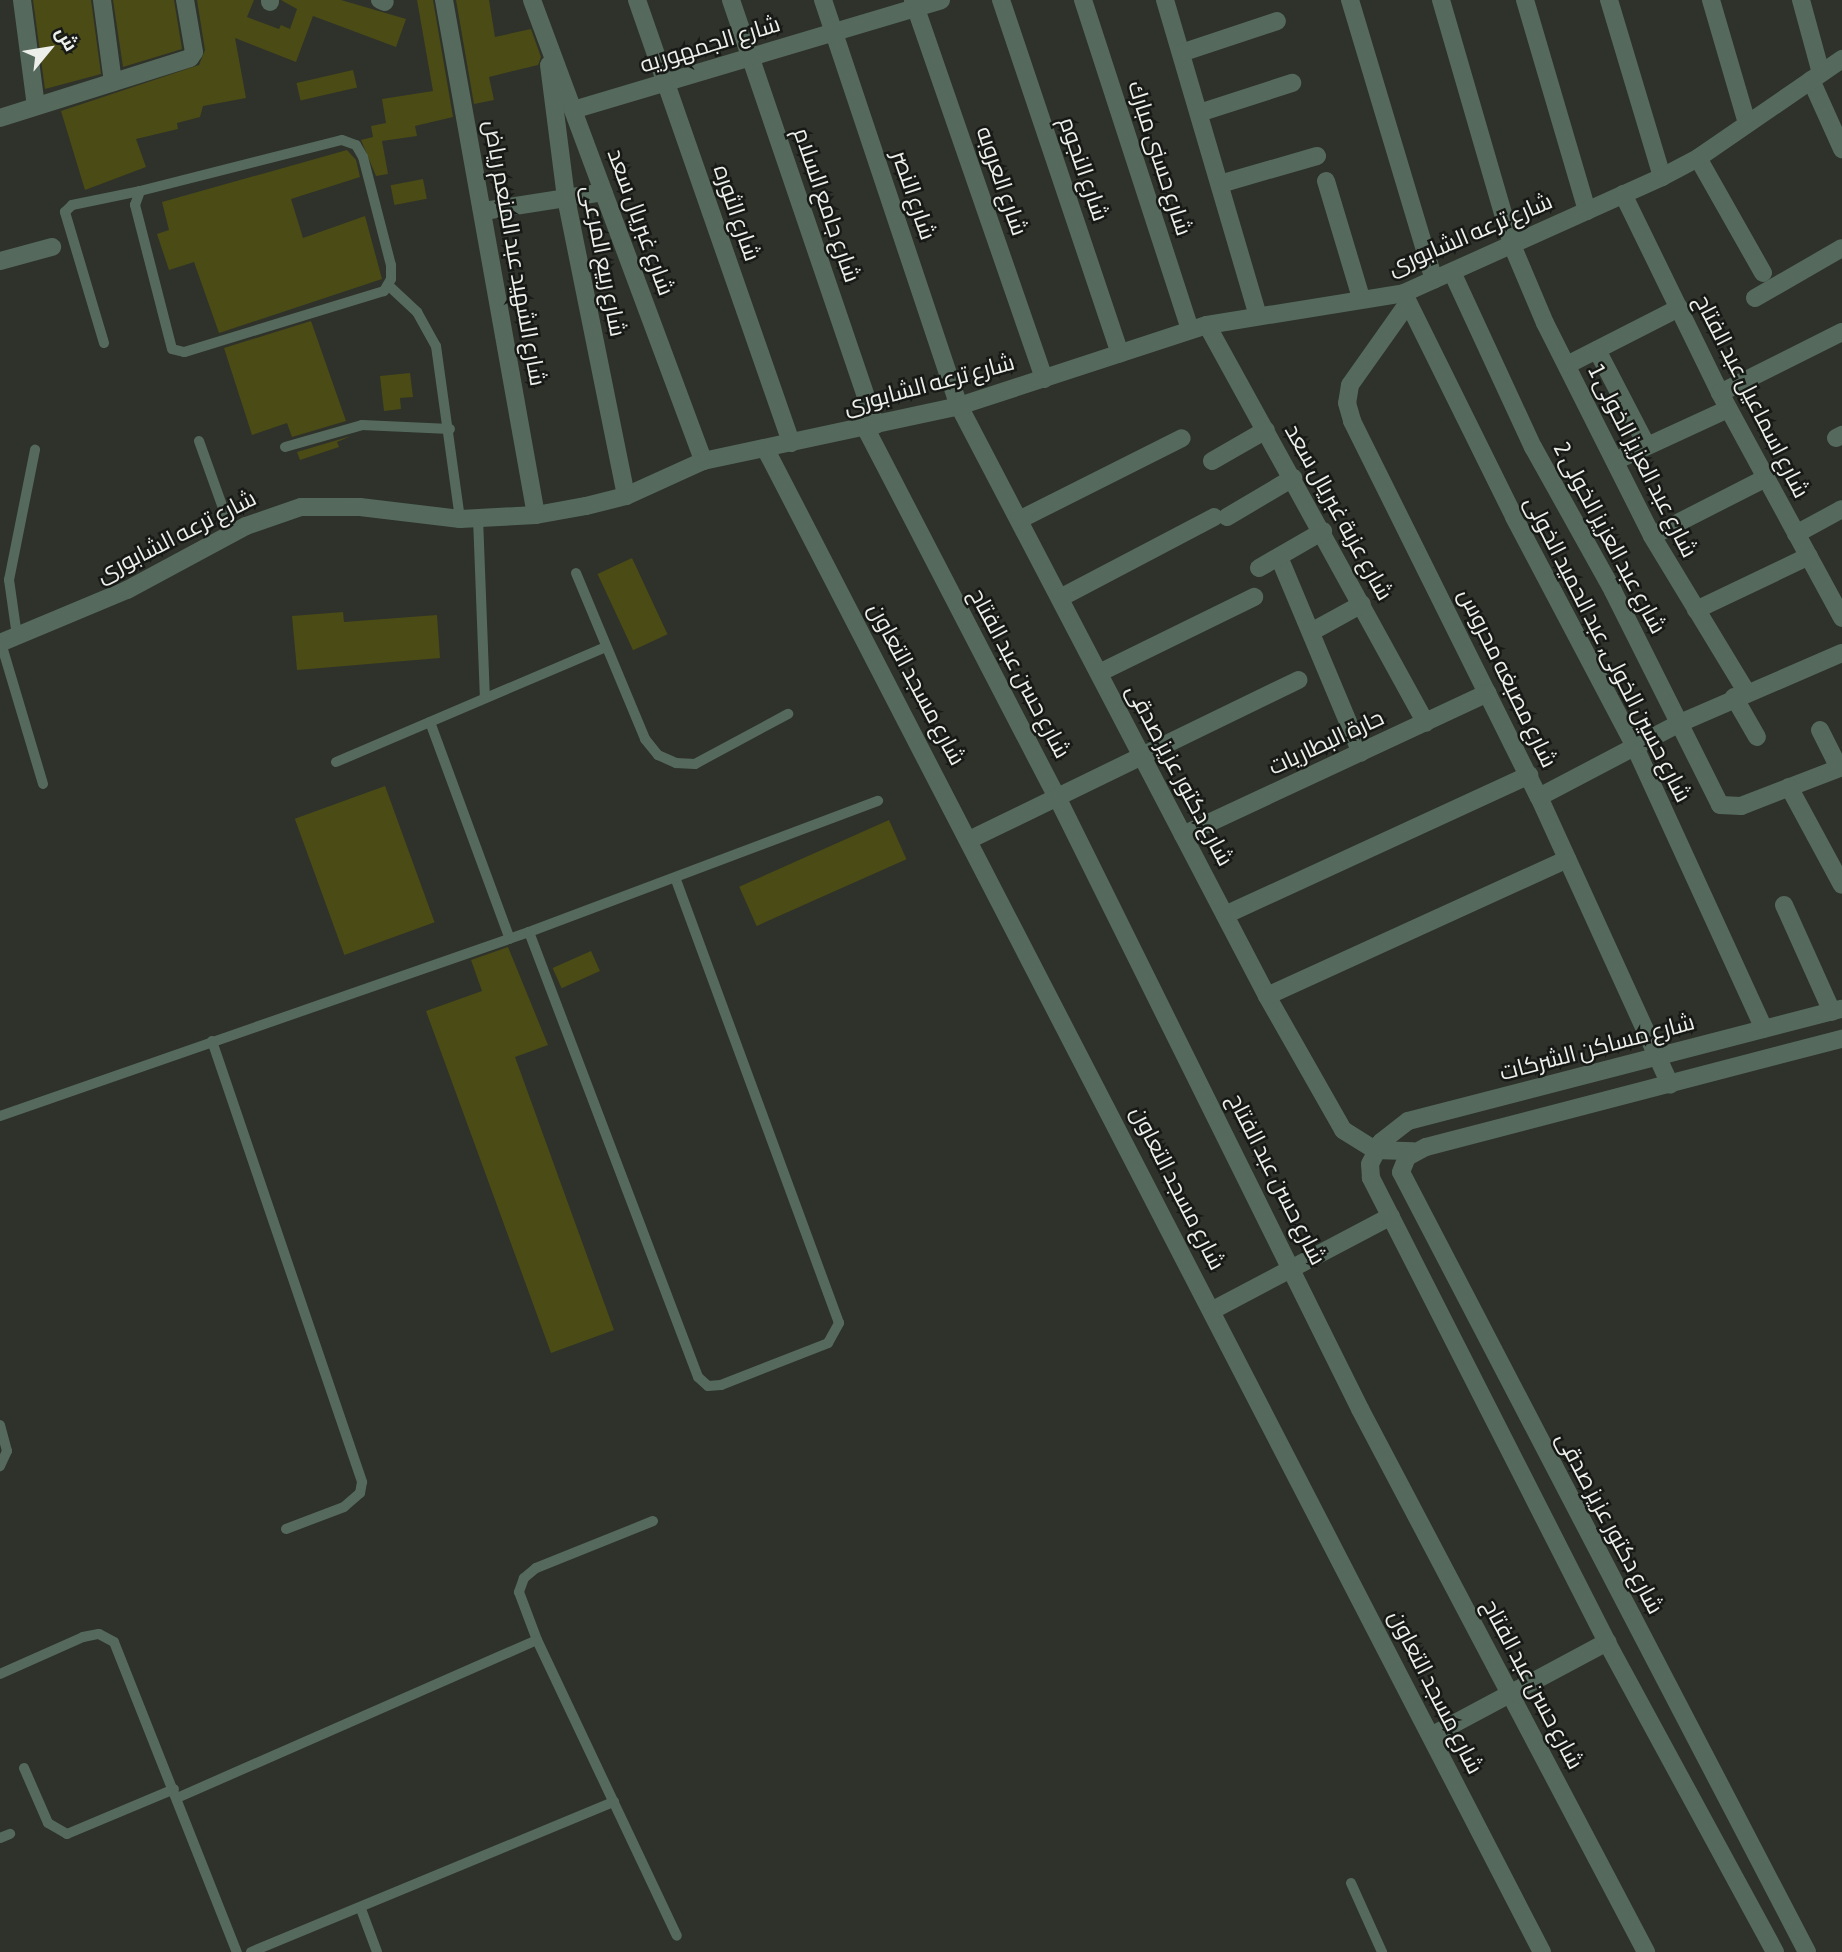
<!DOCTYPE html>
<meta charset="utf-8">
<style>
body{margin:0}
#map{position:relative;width:1842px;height:1952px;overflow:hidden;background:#2e322a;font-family:"Asap Condensed",Cairo,sans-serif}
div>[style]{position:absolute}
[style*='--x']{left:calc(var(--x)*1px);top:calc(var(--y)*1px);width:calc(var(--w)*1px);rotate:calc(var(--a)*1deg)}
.building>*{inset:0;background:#4b4b15;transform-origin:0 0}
.service>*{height:10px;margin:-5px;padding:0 5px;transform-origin:5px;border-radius:5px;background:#556a5c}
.minor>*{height:18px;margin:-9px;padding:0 9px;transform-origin:9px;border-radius:9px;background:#556a5c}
.tertiary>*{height:18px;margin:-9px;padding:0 9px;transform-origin:9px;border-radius:9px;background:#556a5c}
span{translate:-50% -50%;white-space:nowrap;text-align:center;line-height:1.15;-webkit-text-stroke:5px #171916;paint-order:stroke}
.street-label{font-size:23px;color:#ecefea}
.north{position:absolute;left:14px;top:14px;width:70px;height:70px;-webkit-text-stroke:5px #171916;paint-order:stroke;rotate:60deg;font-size:19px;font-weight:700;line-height:28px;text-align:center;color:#ecefea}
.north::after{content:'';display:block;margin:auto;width:24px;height:32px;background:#ecefea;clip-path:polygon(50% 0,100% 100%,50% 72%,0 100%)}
</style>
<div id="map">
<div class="building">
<i style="clip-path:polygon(33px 0,91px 0,101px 74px,45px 89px)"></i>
<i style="clip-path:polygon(113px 0,174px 0,182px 49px,123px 67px)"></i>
<i style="clip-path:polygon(197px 0,254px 0,247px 17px,279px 29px,281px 25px,290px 29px,297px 9px,281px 0,341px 0,406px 19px,396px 47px,313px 16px,296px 62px,235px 38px,246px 98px,203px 106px,200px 117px,177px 123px,178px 129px,136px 139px,146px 167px,85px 190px,61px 111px,199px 65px,205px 50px)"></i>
<i style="clip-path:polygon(417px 0,433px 0,453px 117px,415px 126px,417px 136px,382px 141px,388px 174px,376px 176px,361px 140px,373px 137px,371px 126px,386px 123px,382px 99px,433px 91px)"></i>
<i style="clip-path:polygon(456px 0,489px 0,495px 37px,531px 29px,541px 57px,538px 65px,489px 77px,494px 100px,474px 104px)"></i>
<i style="left:353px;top:70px;width:18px;height:58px;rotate:77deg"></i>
<i style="clip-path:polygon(347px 150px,356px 160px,360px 177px,291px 199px,303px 238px,365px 216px,382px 279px,219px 333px,194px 262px,169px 270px,157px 234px,169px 230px,162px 202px)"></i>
<i style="left:423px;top:179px;width:20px;height:33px;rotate:79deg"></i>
<i style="clip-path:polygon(311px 321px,346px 421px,292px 437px,287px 423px,252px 435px,224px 348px)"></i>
<i style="clip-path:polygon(410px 373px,413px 397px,400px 398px,401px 409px,384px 411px,380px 376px)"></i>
<i style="clip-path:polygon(351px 436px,337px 442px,339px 447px,300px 460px,297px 452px)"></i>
<i style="left:632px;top:558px;width:84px;height:38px;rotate:65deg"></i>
<i style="clip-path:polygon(343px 612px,344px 622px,437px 615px,440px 658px,297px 670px,292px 616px)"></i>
<i style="left:385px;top:786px;width:145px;height:96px;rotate:70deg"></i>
<i style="left:889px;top:820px;width:43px;height:164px;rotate:66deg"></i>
<i style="clip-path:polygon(508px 947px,548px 1045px,515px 1057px,614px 1330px,551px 1353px,426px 1011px,482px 991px,471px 960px)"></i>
<i style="left:591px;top:951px;width:22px;height:42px;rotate:66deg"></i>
</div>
<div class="service">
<i style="--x:342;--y:140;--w:15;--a:20"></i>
<i style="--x:356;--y:145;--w:14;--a:60"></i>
<i style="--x:363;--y:157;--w:112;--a:75.5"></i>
<i style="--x:391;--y:265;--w:14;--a:90"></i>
<i style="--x:391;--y:279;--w:14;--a:120"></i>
<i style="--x:384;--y:291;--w:209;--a:163"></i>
<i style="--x:184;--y:352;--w:12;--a:-166"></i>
<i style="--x:172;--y:349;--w:149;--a:-104.4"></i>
<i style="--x:135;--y:205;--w:15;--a:-70"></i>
<i style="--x:140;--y:191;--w:208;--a:-14.2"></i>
<i style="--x:388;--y:285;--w:40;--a:43"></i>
<i style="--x:417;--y:312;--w:39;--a:61"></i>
<i style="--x:436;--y:346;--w:175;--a:82.1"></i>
<i style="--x:104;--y:343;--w:137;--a:-106.6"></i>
<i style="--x:65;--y:212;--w:10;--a:-45"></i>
<i style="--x:72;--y:205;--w:69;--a:-11.6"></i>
<i style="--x:199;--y:441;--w:98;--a:70.3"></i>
<i style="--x:285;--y:447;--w:80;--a:-15.9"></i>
<i style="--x:362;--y:425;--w:88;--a:2.6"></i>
<i style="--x:478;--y:518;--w:180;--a:87.8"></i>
<i style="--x:576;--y:573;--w:180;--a:67.4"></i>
<i style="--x:645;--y:739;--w:21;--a:51"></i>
<i style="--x:658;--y:755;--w:20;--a:24"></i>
<i style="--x:676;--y:763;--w:19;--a:3"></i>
<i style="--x:695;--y:764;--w:106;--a:-28.3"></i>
<i style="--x:17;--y:636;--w:57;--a:-98.1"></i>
<i style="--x:9;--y:580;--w:133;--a:-78.7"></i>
<i style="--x:1;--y:643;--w:147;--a:73.4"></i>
<i style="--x:430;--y:722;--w:231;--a:69.8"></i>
<i style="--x:336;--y:762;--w:293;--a:-23.1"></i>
<i style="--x:529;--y:932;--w:476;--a:69.2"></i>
<i style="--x:698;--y:1377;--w:13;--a:42"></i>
<i style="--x:708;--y:1386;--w:13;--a:-4"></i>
<i style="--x:721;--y:1385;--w:115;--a:-21.4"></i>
<i style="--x:828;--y:1343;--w:23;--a:-61"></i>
<i style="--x:839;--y:1323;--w:473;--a:-110.2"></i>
<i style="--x:212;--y:1041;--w:466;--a:71.2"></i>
<i style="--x:362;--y:1482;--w:11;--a:100"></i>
<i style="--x:360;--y:1493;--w:21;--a:139"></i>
<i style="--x:344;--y:1507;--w:62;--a:159.2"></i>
<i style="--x:0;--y:1116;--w:560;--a:-19.18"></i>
<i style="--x:529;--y:932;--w:373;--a:-20.6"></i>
<i style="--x:0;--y:1425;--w:27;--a:75"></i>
<i style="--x:7;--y:1451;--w:17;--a:115"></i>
<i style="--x:653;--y:1521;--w:126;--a:158.1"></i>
<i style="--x:536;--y:1568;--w:16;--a:140"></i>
<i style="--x:524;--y:1578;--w:15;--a:110"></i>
<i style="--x:519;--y:1592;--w:51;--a:69.4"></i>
<i style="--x:537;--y:1640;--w:327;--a:64.7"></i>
<i style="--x:0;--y:1674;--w:91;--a:-24"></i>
<i style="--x:83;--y:1637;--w:16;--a:-11"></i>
<i style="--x:99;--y:1634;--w:17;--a:28"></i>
<i style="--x:114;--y:1642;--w:334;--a:68.4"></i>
<i style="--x:24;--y:1768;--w:60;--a:66.4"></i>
<i style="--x:48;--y:1823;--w:22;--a:30"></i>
<i style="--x:67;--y:1834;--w:116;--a:-22.8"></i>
<i style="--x:177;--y:1798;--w:393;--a:-23.7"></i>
<i style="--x:0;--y:1838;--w:11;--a:-22"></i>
<i style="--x:1351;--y:1883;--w:76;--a:65.8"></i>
<i style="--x:361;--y:1909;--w:46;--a:69.6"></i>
<i style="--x:251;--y:1952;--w:393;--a:-22.5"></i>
</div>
<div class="minor">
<i style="--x:22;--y:0;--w:107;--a:82.5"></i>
<i style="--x:102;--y:0;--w:83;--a:82.4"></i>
<i style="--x:380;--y:0;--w:5;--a:22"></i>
<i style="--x:444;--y:0;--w:523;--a:79.87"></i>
<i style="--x:532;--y:0;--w:492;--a:69.6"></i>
<i style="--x:637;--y:0;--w:469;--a:70.8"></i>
<i style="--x:731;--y:0;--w:449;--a:71.2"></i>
<i style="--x:823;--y:0;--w:428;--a:71.5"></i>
<i style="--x:959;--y:406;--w:666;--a:62.43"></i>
<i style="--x:1267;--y:996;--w:154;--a:60.4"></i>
<i style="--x:1343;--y:1130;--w:38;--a:32"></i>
<i style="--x:1375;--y:1150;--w:38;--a:2"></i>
<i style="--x:913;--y:0;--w:401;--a:70.9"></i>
<i style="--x:1001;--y:0;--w:373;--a:71.4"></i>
<i style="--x:1083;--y:0;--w:347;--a:72"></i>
<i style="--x:1165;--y:0;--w:328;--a:73.6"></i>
<i style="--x:1350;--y:0;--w:292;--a:73.3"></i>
<i style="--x:1441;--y:0;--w:255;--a:73.8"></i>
<i style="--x:1512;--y:245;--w:85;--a:67.1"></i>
<i style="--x:1545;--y:323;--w:238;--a:63.3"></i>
<i style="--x:1652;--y:536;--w:181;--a:58.8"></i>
<i style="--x:1525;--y:0;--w:220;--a:73.6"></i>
<i style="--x:1609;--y:0;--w:185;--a:73.3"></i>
<i style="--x:1711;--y:0;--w:128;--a:73.7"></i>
<i style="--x:1801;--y:0;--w:76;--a:74.7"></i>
<i style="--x:270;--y:2;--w:2;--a:-90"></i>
<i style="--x:1181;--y:53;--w:101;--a:-18.4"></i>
<i style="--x:549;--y:65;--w:134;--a:82.7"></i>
<i style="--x:566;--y:198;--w:304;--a:78.6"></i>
<i style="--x:1811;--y:80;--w:76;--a:65.8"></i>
<i style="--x:573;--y:110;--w:384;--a:-16.6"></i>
<i style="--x:1199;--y:113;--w:98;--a:-17.9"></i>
<i style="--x:0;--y:118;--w:199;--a:-17.5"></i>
<i style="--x:190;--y:58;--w:7;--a:-56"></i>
<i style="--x:194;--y:52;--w:53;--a:-99.8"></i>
<i style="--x:1698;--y:158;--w:132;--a:60.5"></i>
<i style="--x:1326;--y:181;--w:122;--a:73.3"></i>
<i style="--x:1220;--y:184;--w:101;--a:-16.1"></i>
<i style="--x:1623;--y:194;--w:221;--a:64"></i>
<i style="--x:1720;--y:393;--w:256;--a:61.5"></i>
<i style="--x:484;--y:211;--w:121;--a:-9"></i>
<i style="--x:0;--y:261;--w:54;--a:-15.1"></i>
<i style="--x:1452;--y:272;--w:193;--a:65.2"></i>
<i style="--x:1533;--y:447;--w:165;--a:60.9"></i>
<i style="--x:1613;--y:591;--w:239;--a:63.4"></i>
<i style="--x:1720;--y:805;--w:21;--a:3"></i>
<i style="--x:1741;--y:806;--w:108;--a:-21.1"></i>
<i style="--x:1405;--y:296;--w:246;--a:63.7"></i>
<i style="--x:1514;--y:517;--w:258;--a:62.2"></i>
<i style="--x:1634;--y:745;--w:312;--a:65.4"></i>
<i style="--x:1755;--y:298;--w:100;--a:-29.9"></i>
<i style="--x:1408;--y:303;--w:100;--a:125.3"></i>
<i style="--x:1350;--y:385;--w:18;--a:99"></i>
<i style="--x:1347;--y:403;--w:19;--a:74"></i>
<i style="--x:1352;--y:421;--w:420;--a:63.6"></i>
<i style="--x:1539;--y:797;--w:316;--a:65.5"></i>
<i style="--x:1207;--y:325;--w:454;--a:61.2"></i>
<i style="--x:1597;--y:350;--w:108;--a:62.5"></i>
<i style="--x:1567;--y:365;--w:126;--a:-27"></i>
<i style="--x:1720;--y:393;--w:136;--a:-26.6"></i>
<i style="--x:865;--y:427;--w:417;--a:62.6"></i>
<i style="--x:1057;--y:797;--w:683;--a:63.66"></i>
<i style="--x:1360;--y:1409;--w:614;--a:62.22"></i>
<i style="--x:1836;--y:438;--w:7;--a:-27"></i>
<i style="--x:765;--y:448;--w:1693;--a:62.68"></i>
<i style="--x:1212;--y:461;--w:62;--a:-29.9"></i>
<i style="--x:1615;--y:461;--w:124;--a:-24.7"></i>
<i style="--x:1227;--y:517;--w:77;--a:-30.6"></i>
<i style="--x:1019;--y:520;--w:182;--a:-26.7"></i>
<i style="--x:1796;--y:534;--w:52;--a:-28.5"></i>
<i style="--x:1652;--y:536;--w:128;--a:-27"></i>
<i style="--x:1279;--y:557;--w:212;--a:67.3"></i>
<i style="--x:1259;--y:568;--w:74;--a:-30"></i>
<i style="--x:1060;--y:598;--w:174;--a:-27.7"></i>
<i style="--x:1696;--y:610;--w:125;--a:-25.5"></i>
<i style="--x:1311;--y:632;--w:58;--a:-28.8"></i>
<i style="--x:0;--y:643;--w:138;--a:-22.7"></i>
<i style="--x:127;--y:590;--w:135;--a:-28.3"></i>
<i style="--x:246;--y:526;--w:58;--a:-19.1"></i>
<i style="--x:301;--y:507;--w:59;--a:0"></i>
<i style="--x:360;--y:507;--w:101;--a:6.8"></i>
<i style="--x:460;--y:519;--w:76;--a:-3"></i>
<i style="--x:536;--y:515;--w:51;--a:-10.2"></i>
<i style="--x:586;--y:506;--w:41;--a:-14"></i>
<i style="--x:626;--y:496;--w:85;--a:-24.4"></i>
<i style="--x:703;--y:461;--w:262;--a:-12.1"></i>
<i style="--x:959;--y:406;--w:261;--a:-18.1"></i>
<i style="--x:1207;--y:325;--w:200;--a:-9.2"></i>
<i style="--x:1404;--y:293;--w:283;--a:-24.2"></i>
<i style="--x:1662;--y:177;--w:41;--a:-27.8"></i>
<i style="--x:1698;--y:158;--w:175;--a:-34.5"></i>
<i style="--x:1099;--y:673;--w:173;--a:-26.1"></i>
<i style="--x:1734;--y:697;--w:46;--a:60.1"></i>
<i style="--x:1820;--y:730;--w:42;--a:63.4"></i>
<i style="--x:1789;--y:787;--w:111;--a:61.6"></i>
<i style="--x:1539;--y:797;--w:159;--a:-27.7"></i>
<i style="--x:1680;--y:723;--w:176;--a:-23.4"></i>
<i style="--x:1183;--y:835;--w:336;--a:-25"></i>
<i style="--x:971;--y:839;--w:364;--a:-25.9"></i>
<i style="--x:1784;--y:905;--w:117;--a:65.8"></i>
<i style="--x:1225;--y:915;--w:335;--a:-24.7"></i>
<i style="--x:1267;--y:996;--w:330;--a:-24.5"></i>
<i style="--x:1213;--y:1310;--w:201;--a:-27.8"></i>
<i style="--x:1431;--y:1736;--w:200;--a:-28.1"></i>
</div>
<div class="tertiary">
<i style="--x:1775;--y:1952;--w:353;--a:-118.5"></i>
<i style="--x:1607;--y:1642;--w:521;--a:-116.96"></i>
<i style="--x:1371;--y:1178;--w:14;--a:-94"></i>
<i style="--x:1370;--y:1164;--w:25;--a:-63"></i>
<i style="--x:1381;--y:1142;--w:34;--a:-38"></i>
<i style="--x:1408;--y:1121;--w:448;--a:-14.5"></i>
<i style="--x:1807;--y:1952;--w:879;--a:-117.5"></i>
<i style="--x:1401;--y:1172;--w:16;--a:-68"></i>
<i style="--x:1407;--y:1157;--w:21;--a:-28"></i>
<i style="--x:1426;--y:1147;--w:430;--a:-14.6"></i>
</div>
<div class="street-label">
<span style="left:710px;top:44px;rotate:-17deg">شارع الجمهوريه</span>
<span style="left:1160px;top:158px;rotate:72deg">شارع حسنى مبارك</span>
<span style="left:1084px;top:169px;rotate:71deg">شارع النجوم</span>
<span style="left:1002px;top:181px;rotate:71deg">شارع العروبه</span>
<span style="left:914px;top:195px;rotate:71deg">شارع النصر</span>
<span style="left:827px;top:205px;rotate:71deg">شارع جامع السلام</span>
<span style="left:737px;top:213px;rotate:71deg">شارع الثوره</span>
<span style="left:641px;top:222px;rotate:70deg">شارع غبريال سعد</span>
<span style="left:1470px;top:234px;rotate:-23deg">شارع ترعه الشابورى</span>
<span style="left:515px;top:253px;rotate:80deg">شارع الشهيد عبد المنعم رياض</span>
<span style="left:604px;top:261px;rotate:79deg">شارع ربيع المرعى</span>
<span style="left:929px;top:384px;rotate:-15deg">شارع ترعه الشابورى</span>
<span style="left:1752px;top:396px;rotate:63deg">شارع اسماعيل عبد الفتاح</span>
<span style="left:1643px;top:461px;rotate:63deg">شارع عبد العزيز الخولى 1</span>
<span style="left:1339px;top:512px;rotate:61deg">شارع عزبة غبريال سعد</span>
<span style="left:176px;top:536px;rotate:-27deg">شارع ترعه الشابورى</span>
<span style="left:1610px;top:538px;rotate:62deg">شارع عبد العزيز الخولى 2</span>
<span style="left:1608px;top:649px;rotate:63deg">شارع حسين الخولى, عبد الحميد الخولى</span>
<span style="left:1020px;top:673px;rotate:62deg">شارع حسن عبد الفتاح</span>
<span style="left:1508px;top:678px;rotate:64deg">شارع مصبغه محروس</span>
<span style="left:917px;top:684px;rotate:62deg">شارع مسجد التعاون</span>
<span style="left:1326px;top:742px;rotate:-25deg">حارة البطاريات</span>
<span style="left:1180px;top:775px;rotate:62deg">شارع دكتور عزيز صدقى</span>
<span style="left:1597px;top:1047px;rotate:-15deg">شارع مساكن الشركات</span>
<span style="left:1277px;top:1179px;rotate:63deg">شارع حسن عبد الفتاح</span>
<span style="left:1178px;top:1188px;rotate:63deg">شارع مسجد التعاون</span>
<span style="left:1610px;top:1523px;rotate:62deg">شارع دكتور عزيز صدقى</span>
<span style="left:1533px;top:1684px;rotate:62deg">شارع حسن عبد الفتاح</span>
<span style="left:1436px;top:1692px;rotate:63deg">شارع مسجد التعاون</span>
</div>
<div class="north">ش</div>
</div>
